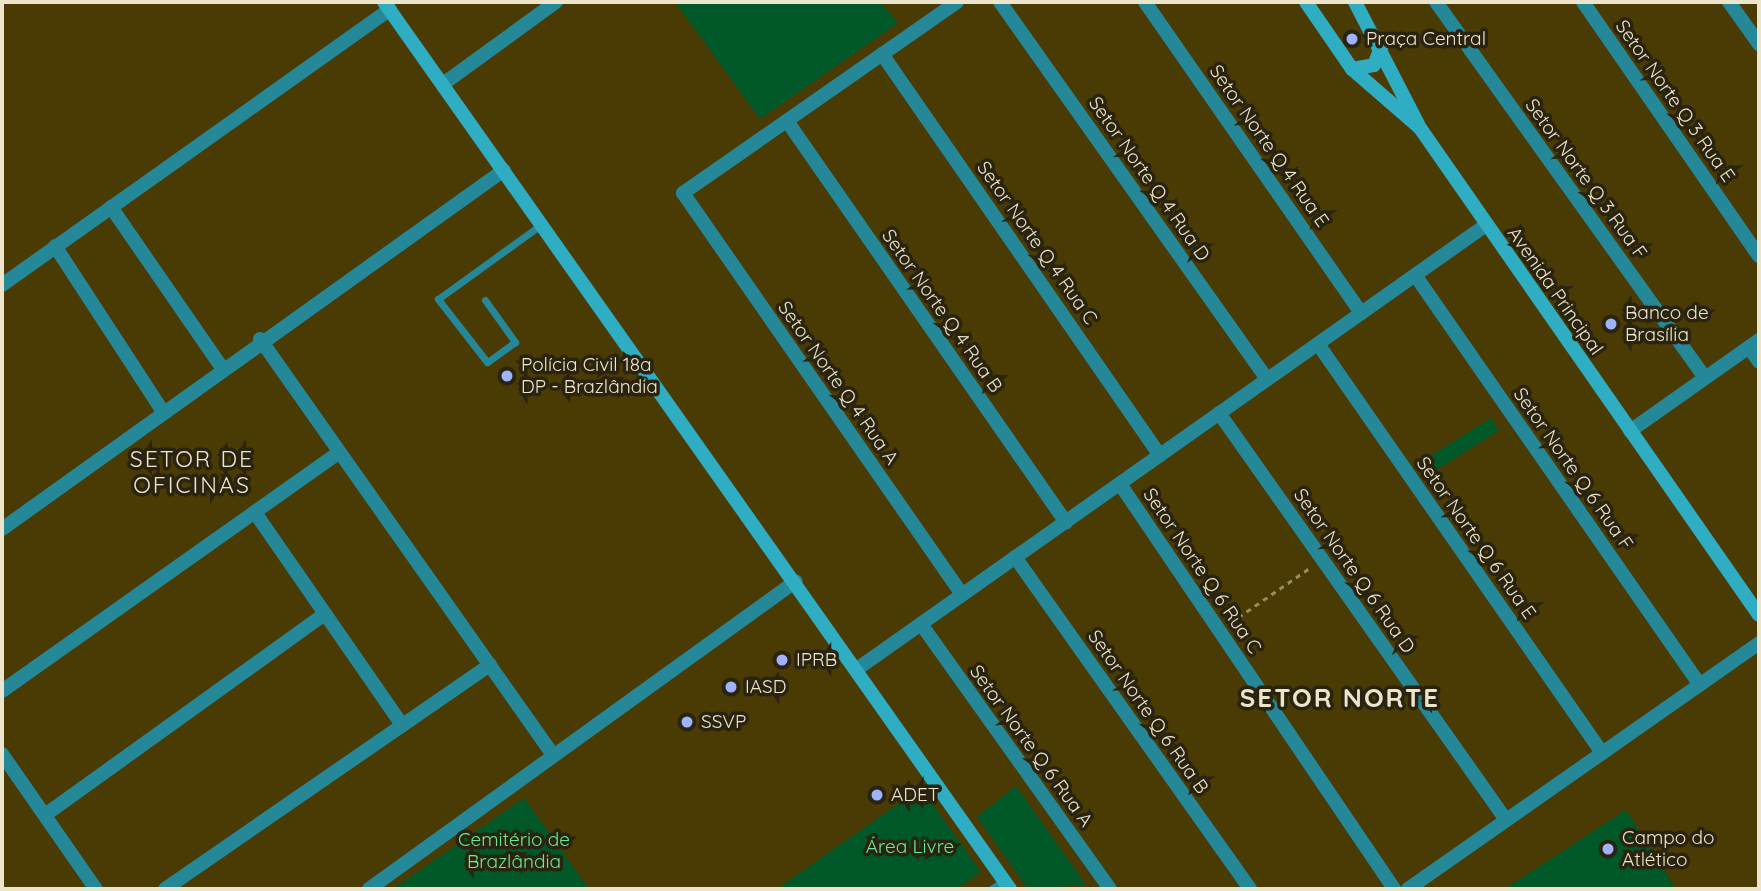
<!DOCTYPE html>
<meta charset="utf-8">
<style>
body{margin:0}
#map{position:relative;width:1761px;height:891px;overflow:hidden;background:#4a3b05;font-family:Quicksand,sans-serif}
div>[style]{position:absolute}
[style*='--x']{left:calc(var(--x)*1px);top:calc(var(--y)*1px);width:calc(var(--w)*1px);rotate:calc(var(--a)*1deg)}
.green>*{inset:0;background:#005829;transform-origin:0 0}
.path>*{height:2.5px;margin-top:-1.25px;transform-origin:0;background:repeating-linear-gradient(90deg,#988c64 0 5px,transparent 0 10px)}
.lane>*{height:7px;margin:-3.5px;padding:0 3.5px;transform-origin:3.5px;border-radius:3.5px;background:#248899}
.street>*{height:14px;margin:-7px;padding:0 7px;transform-origin:7px;border-radius:7px;background:#248899}
.secondary>*{height:14px;margin:-7px;padding:0 7px;transform-origin:7px;border-radius:7px;background:#2eadc3}
.dots>*{width:19px;height:19px;translate:-50% -50%;box-sizing:border-box;border:4px solid #29230f;border-radius:50%}
span{translate:-50% -50%;white-space:nowrap;text-align:center;line-height:1.15;-webkit-text-stroke:7px #29230f;paint-order:stroke}
.poi-label{font-size:19px;color:#ece4cb}
.left{translate:0 -50%;text-align:left}
.street-label{font-size:19px;color:#ece4cb}
.park-label{font-size:19px;color:#66ec93}
.quarter-label{font-size:23px;color:#ece4cb;letter-spacing:2px}
.district-label{font-size:26px;color:#ece4cb;font-weight:700;letter-spacing:2px}
.frame{position:absolute;inset:0;border:4px solid #ece4cb;pointer-events:none}
</style>
<div id="map">
<div class="green">
<i style="clip-path:polygon(675px 2px,880px 2px,898px 23px,760px 119px)"></i>
<i style="left:1491px;top:418px;width:15px;height:82px;rotate:58deg"></i>
<i style="clip-path:polygon(1016px 786px,1086px 885px,1028px 889px,977px 817px)"></i>
<i style="clip-path:polygon(921px 788px,981px 872px,957px 889px,777px 889px)"></i>
<i style="clip-path:polygon(524px 798px,589px 889px,393px 889px)"></i>
<i style="clip-path:polygon(1626px 810px,1676px 889px,1505px 889px)"></i>
</div>
<div class="path">
<i style="--x:1230;--y:623;--w:98;--a:-34.7"></i>
</div>
<div class="lane">
<i style="--x:485;--y:300;--w:52;--a:54.5"></i>
<i style="--x:515;--y:342;--w:34;--a:144"></i>
<i style="--x:487;--y:362;--w:80;--a:-127.9"></i>
<i style="--x:438;--y:299;--w:128;--a:-35.8"></i>
<i style="--x:991;--y:889;--w:15;--a:-32"></i>
</div>
<div class="street">
<i style="--x:957;--y:2;--w:334;--a:145.1"></i>
<i style="--x:683;--y:193;--w:489;--a:55.2"></i>
<i style="--x:1000;--y:2;--w:462;--a:54.7"></i>
<i style="--x:1145;--y:2;--w:379;--a:55.2"></i>
<i style="--x:1436;--y:2;--w:462;--a:54.4"></i>
<i style="--x:1583;--y:2;--w:309;--a:55.3"></i>
<i style="--x:1729;--y:2;--w:52;--a:54.5"></i>
<i style="--x:882;--y:54;--w:488;--a:55.3"></i>
<i style="--x:443;--y:84;--w:140;--a:-36"></i>
<i style="--x:787;--y:121;--w:489;--a:55.2"></i>
<i style="--x:111;--y:207;--w:196;--a:55.4"></i>
<i style="--x:55;--y:246;--w:199;--a:56.9"></i>
<i style="--x:1415;--y:275;--w:499;--a:55.2"></i>
<i style="--x:2;--y:285;--w:476;--a:-35.4"></i>
<i style="--x:260;--y:339;--w:509;--a:54.84"></i>
<i style="--x:1318;--y:344;--w:498;--a:55.2"></i>
<i style="--x:1749;--y:347;--w:18;--a:56"></i>
<i style="--x:1219;--y:413;--w:498;--a:54.8"></i>
<i style="--x:1630;--y:431;--w:158;--a:-35.2"></i>
<i style="--x:1120;--y:484;--w:489;--a:55.9"></i>
<i style="--x:256;--y:514;--w:257;--a:55.3"></i>
<i style="--x:2;--y:529;--w:617;--a:-35.57"></i>
<i style="--x:1015;--y:557;--w:407;--a:54.7"></i>
<i style="--x:921;--y:624;--w:325;--a:54.5"></i>
<i style="--x:857;--y:669;--w:770;--a:-35.22"></i>
<i style="--x:2;--y:691;--w:412;--a:-35.3"></i>
<i style="--x:2;--y:754;--w:165;--a:55.2"></i>
<i style="--x:45;--y:815;--w:345;--a:-35.7"></i>
<i style="--x:165;--y:889;--w:395;--a:-34.6"></i>
<i style="--x:369;--y:889;--w:526;--a:-35.8"></i>
<i style="--x:1408;--y:889;--w:429;--a:-35"></i>
</div>
<div class="secondary">
<i style="--x:384;--y:2;--w:1086;--a:54.79"></i>
<i style="--x:1306;--y:2;--w:81;--a:55.5"></i>
<i style="--x:1352;--y:69;--w:90;--a:40.9"></i>
<i style="--x:1420;--y:128;--w:593;--a:55.16"></i>
<i style="--x:1355;--y:2;--w:137;--a:62.7"></i>
<i style="--x:1352;--y:69;--w:22;--a:-10"></i>
<i style="--x:1374;--y:65;--w:22;--a:-68"></i>
</div>
<div class="dots">
<i style="left:1352px;top:39px;background:#9fb3fd"></i>
<i style="left:1611px;top:324px;background:#9fb3fd"></i>
<i style="left:507px;top:376px;background:#9fb3fd"></i>
<i style="left:782px;top:660px;background:#9fb3fd"></i>
<i style="left:731px;top:687px;background:#9fb3fd"></i>
<i style="left:687px;top:722px;background:#9fb3fd"></i>
<i style="left:877px;top:795px;background:#9fb3fd"></i>
<i style="left:1608px;top:849px;background:#9fb3fd"></i>
</div>
<div class="poi-label">
<span class="left" style="left:1366px;top:39px">Praça Central</span>
<span class="left" style="left:1625px;top:324px">Banco de<br>Brasília</span>
<span class="left" style="left:521px;top:376px">Polícia Civil 18a<br>DP - Brazlândia</span>
<span class="left" style="left:796px;top:660px">IPRB</span>
<span class="left" style="left:745px;top:687px">IASD</span>
<span class="left" style="left:701px;top:722px">SSVP</span>
<span class="left" style="left:891px;top:795px">ADET</span>
<span class="left" style="left:1622px;top:849px">Campo do<br>Atlético</span>
</div>
<div class="street-label">
<span style="left:1675px;top:101px;rotate:55deg">Setor Norte Q 3 Rua E</span>
<span style="left:1269px;top:146px;rotate:55deg">Setor Norte Q 4 Rua E</span>
<span style="left:1149px;top:179px;rotate:55deg">Setor Norte Q 4 Rua D</span>
<span style="left:1586px;top:179px;rotate:54deg">Setor Norte Q 3 Rua F</span>
<span style="left:1037px;top:243px;rotate:55deg">Setor Norte Q 4 Rua C</span>
<span style="left:1555px;top:291px;rotate:55deg">Avenida Principal</span>
<span style="left:942px;top:311px;rotate:55deg">Setor Norte Q 4 Rua B</span>
<span style="left:838px;top:383px;rotate:55deg">Setor Norte Q 4 Rua A</span>
<span style="left:1573px;top:469px;rotate:55deg">Setor Norte Q 6 Rua F</span>
<span style="left:1476px;top:538px;rotate:55deg">Setor Norte Q 6 Rua E</span>
<span style="left:1202px;top:571px;rotate:56deg">Setor Norte Q 6 Rua C</span>
<span style="left:1354px;top:571px;rotate:55deg">Setor Norte Q 6 Rua D</span>
<span style="left:1148px;top:712px;rotate:55deg">Setor Norte Q 6 Rua B</span>
<span style="left:1031px;top:746px;rotate:54deg">Setor Norte Q 6 Rua A</span>
</div>
<div class="park-label">
<span style="left:514px;top:851px">Cemitério de<br>Brazlândia</span>
<span style="left:910px;top:847px">Área Livre</span>
</div>
<div class="quarter-label">
<span style="left:192px;top:472px">SETOR DE<br>OFICINAS</span>
</div>
<div class="district-label">
<span style="left:1340px;top:698px">SETOR NORTE</span>
</div>
<div class="frame"></div>
</div>
